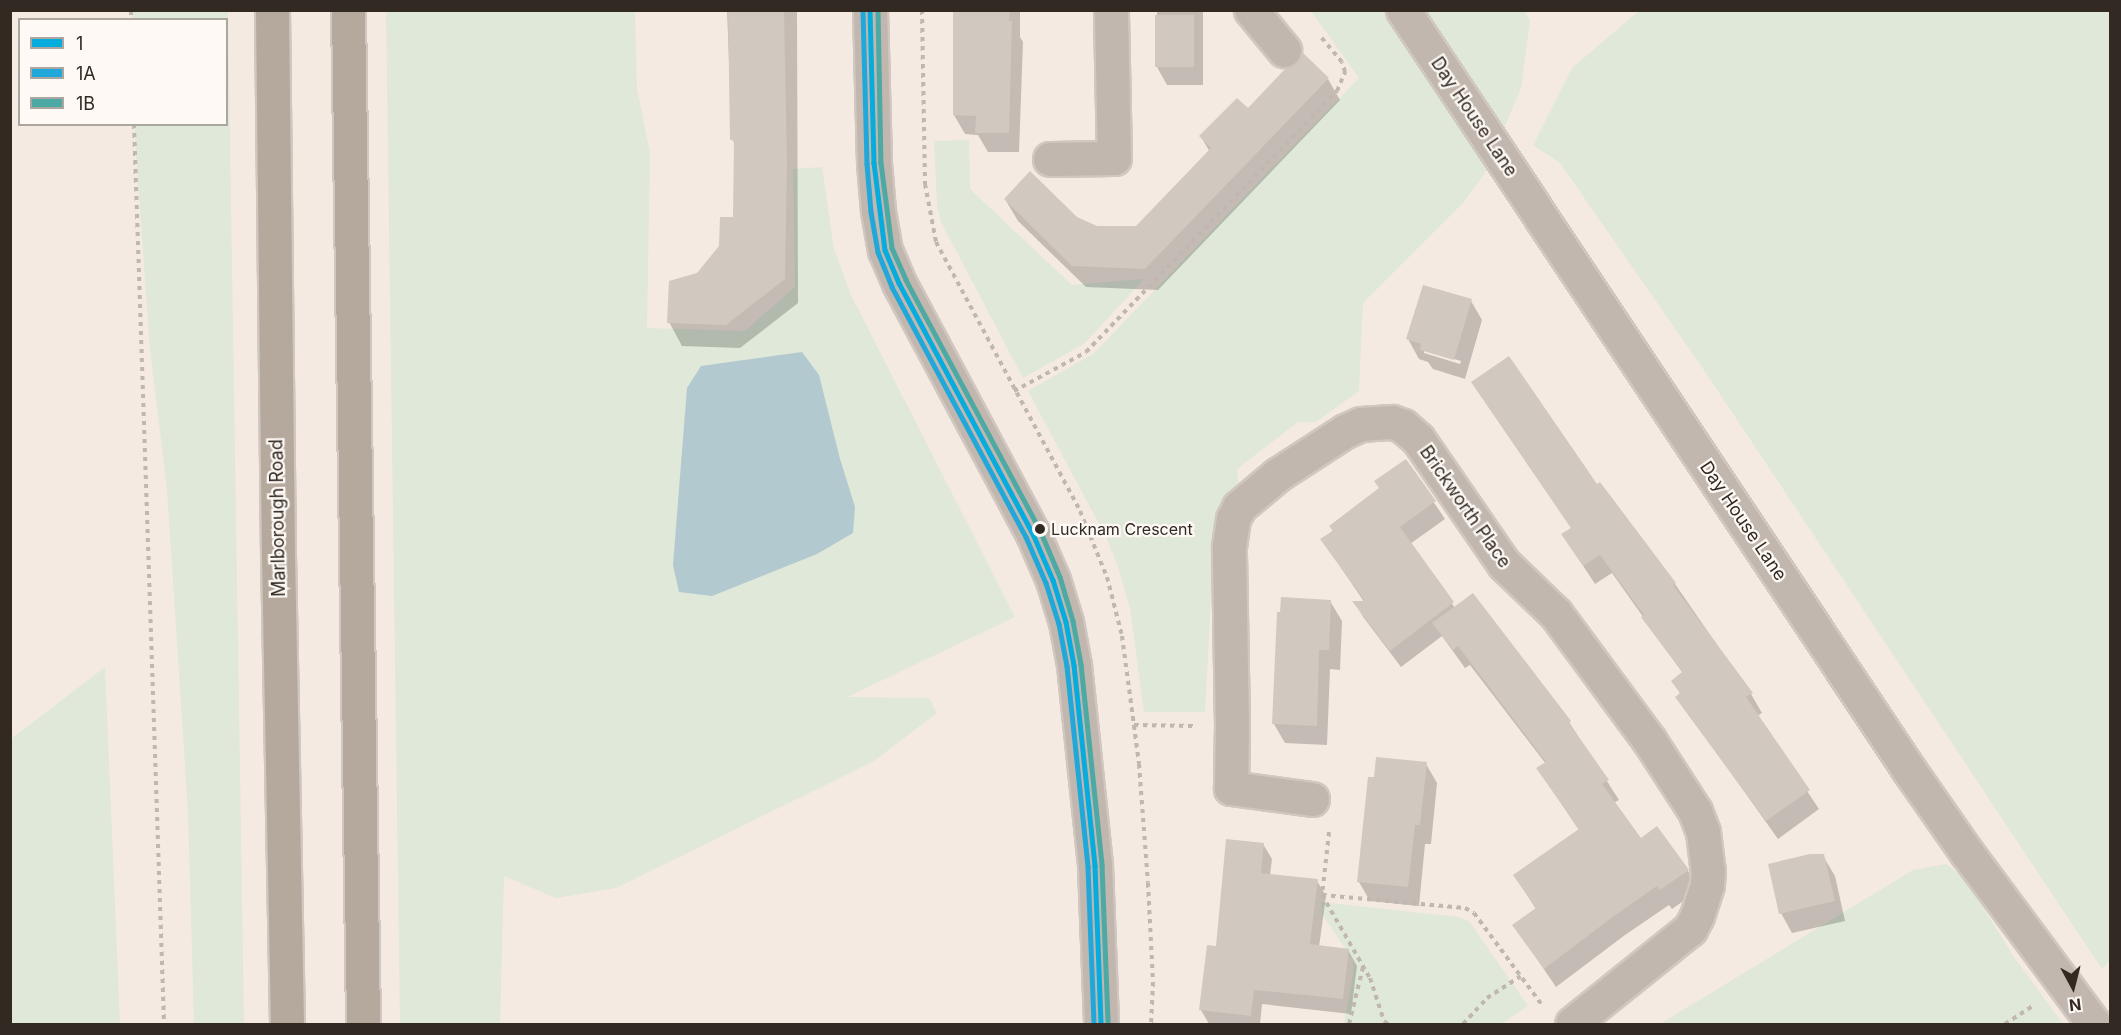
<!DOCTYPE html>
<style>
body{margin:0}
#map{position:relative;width:2121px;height:1035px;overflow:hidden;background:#f4eae1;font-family:Inter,sans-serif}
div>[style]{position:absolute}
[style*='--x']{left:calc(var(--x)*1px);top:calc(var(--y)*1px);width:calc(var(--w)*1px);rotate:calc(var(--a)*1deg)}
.green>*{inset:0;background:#dfe8d9}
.water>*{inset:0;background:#b2c9cf}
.shadow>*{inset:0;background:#0003}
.building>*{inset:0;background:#d1c8c0;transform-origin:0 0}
.path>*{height:4px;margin-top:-2px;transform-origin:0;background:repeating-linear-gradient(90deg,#bfb7b0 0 4.5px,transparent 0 9px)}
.roads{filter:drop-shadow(2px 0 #cfc7c0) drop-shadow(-2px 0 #cfc7c0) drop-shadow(0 2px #cfc7c0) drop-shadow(0 -2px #cfc7c0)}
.street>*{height:33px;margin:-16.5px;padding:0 16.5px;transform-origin:16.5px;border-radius:16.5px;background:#c1b7af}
.highway>*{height:33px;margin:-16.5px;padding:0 16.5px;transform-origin:16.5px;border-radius:16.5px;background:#b5a89c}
.bus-1>*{height:4.5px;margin:-2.25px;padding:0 2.25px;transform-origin:2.25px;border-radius:2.25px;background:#05acdd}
.bus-2>*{height:4.5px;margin:-2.25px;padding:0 2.25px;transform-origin:2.25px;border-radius:2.25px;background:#20a8db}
.bus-3>*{height:4.5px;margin:-2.25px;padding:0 2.25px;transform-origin:2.25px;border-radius:2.25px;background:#4da9a4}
.dots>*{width:16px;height:16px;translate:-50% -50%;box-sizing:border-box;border:3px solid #fef9f5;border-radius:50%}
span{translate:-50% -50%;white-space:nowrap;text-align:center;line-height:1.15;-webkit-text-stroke:4.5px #fef9f5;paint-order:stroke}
.bus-label{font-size:16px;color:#322a22}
.left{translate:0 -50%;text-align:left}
.street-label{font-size:18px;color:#322a22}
.frame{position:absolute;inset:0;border:12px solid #322a22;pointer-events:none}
.legend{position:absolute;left:18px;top:18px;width:210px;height:108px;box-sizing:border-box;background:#fef9f5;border:2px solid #aca6a1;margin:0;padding:8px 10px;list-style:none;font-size:18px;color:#322a22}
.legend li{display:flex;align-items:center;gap:12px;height:30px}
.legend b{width:30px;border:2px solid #aca6a1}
.north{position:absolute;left:2043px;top:957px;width:60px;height:60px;-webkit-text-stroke:4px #fef9f5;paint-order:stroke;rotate:173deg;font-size:16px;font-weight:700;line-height:24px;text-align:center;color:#322a22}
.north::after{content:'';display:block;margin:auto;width:21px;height:27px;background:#322a22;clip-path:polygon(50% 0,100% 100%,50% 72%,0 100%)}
</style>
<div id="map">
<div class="green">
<i style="clip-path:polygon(132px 11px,228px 11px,244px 1024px,194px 1024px,188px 812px,167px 489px,150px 350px,134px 125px,226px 124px,226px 20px,132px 19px)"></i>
<i style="clip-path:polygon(386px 11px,635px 11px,637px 89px,650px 153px,647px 328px,745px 331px,795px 287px,793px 169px,822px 167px,834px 249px,851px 295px,1015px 617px,847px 697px,929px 698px,937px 713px,874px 761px,616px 888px,556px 898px,504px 876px,500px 1024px,400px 1024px)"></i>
<i style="clip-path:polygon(1311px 11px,1524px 11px,1530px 20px,1521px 88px,1485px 173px,1463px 203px,1363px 303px,1359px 391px,1316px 422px,1298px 422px,1237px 469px,1239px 490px,1220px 508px,1215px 524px,1205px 712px,1144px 712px,1130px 608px,1117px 564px,1106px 537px,1028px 391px,1093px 354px,1359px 78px)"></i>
<i style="clip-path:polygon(1639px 11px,2110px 11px,2110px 961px,2102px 969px,1708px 376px,1560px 163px,1533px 145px,1572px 68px)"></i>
<i style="clip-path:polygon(969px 140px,970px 189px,1072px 285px,1144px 279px,1084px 344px,1023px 378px,941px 222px,937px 205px,934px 141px)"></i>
<i style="clip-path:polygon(105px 667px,120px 1024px,11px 1024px,11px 739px)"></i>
<i style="clip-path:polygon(1946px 864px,1964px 877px,2014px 957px,2063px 1024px,1660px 1024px,1913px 870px)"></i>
<i style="clip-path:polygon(1321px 902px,1458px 917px,1469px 921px,1528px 1006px,1501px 1024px,1344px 1024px,1353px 974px,1353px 960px,1322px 914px)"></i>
</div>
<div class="water">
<i style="clip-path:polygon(802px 352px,819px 375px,840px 459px,855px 507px,853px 533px,817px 554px,712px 596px,679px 592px,673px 565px,687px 388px,701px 366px)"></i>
</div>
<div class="shadow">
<i style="clip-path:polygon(727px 10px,797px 10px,798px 303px,740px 348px,682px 346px,669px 322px,698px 275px,721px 246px,735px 219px,736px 146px,732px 139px)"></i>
<i style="clip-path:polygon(954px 10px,1020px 10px,1020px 37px,1023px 42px,1019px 152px,988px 152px,978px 135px,965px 134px,954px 115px)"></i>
<i style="clip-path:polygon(1157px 10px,1203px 10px,1203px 85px,1167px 85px,1157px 67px)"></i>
<i style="clip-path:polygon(1328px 79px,1340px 100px,1158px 290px,1086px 287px,1018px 221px,1005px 199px,1076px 219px,1096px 228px,1136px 228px,1210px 152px,1201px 137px,1248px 110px)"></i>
<i style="clip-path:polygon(evenodd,1471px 301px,1482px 320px,1465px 379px,1433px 369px,1428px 362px,1419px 359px,1408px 339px,1471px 301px,1424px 350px,1461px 361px,1460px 364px,1424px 353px,1424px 350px)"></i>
<i style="clip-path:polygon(1473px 383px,1596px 486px,1675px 584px,1751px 694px,1762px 713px,1757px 716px,1819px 809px,1778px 839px,1677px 697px,1681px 695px,1673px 681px,1683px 673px,1612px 573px,1595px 584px,1563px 535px,1572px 529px)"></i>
<i style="clip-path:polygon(1406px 461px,1445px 519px,1410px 544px,1455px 608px,1569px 722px,1619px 800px,1613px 803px,1640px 840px,1688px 871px,1699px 890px,1672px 909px,1669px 905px,1625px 935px,1556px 987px,1514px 925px,1536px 909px,1515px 876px,1579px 830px,1538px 769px,1546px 764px,1470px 665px,1465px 668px,1442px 636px,1401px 667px,1364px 618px,1354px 602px,1365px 603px,1322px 540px,1380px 489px)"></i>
<i style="clip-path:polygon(1330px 601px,1342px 621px,1340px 670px,1330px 669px,1327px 745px,1285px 743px,1274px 724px)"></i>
<i style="clip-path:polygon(1426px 764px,1437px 783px,1431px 844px,1425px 844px,1419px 906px,1370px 901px,1359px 882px)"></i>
<i style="clip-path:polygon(1263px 844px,1272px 859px,1270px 875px,1317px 881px,1326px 896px,1319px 947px,1348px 950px,1357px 966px,1351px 1014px,1262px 1004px,1260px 1024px,1209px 1024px,1201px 1010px,1217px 947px)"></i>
<i style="clip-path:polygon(1823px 856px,1835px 876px,1845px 921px,1792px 933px,1781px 913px)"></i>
</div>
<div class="building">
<i style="clip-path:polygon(728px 10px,784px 10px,787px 163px,785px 279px,726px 325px,667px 323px,669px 281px,697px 273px,719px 246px,720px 217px,733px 217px,734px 140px,730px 140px)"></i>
<i style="clip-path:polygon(953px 10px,1010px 10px,1009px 21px,1012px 21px,1009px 133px,975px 133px,976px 116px,953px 115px)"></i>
<i style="left:1155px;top:15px;width:39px;height:52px"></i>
<i style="clip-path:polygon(1302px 52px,1329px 78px,1145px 269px,1072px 266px,1004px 199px,1030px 171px,1077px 217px,1097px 226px,1136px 226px,1211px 148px,1199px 136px,1237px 98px,1248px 108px,1286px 68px,1296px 64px)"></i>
<i style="clip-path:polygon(1423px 285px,1472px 299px,1454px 360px,1420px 350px,1421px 344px,1406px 339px)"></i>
<i style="clip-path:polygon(1509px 356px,1597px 484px,1600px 482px,1661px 563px,1676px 583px,1673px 585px,1753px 693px,1746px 697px,1810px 790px,1766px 821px,1675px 697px,1680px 693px,1671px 681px,1682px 672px,1641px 617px,1644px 615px,1600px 555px,1583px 566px,1561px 534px,1571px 528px,1471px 382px)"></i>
<i style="clip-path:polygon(1406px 459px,1436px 501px,1400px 527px,1454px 602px,1390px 651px,1352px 601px,1365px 601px,1320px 539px,1333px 531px,1329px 526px,1379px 488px,1374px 481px)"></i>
<i style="clip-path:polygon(1473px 593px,1571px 721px,1569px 723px,1609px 780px,1602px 784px,1641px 838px,1657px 826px,1689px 870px,1660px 890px,1657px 886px,1614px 916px,1544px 969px,1512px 925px,1536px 908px,1513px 875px,1579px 829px,1536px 768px,1546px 762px,1458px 646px,1453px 650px,1432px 623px)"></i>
<i style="clip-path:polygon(1281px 597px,1331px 600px,1329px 650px,1319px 650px,1317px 726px,1272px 724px,1277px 612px,1280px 612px)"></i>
<i style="clip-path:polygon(1376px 757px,1427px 762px,1420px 825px,1415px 825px,1408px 887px,1357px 882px,1368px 777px,1374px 777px)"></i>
<i style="clip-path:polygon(1226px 839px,1264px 843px,1261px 873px,1318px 879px,1310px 944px,1349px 949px,1343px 999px,1254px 990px,1251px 1016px,1199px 1010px,1207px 945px,1216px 946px)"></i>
<i style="clip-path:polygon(1810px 854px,1824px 854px,1835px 901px,1779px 914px,1768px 864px)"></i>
</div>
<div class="path">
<i style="--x:131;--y:10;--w:10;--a:90"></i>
<i style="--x:922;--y:10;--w:174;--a:89"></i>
<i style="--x:925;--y:184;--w:59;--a:79.3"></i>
<i style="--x:936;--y:242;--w:305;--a:61.8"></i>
<i style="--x:1080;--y:511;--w:71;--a:67.8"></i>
<i style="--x:1107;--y:577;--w:61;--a:75.7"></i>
<i style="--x:1122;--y:636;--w:129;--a:82.4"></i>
<i style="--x:1139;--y:764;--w:119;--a:85.7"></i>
<i style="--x:1148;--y:883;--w:99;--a:87.1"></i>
<i style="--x:1153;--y:982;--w:42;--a:92.7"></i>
<i style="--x:134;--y:124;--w:900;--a:88.09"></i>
<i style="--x:1014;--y:391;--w:82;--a:-28.4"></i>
<i style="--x:1086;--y:352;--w:362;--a:-46.1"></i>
<i style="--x:1337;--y:91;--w:21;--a:-67"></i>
<i style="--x:1345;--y:72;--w:10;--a:-107"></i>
<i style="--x:1342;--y:62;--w:34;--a:-130"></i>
<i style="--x:1134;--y:725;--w:60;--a:1"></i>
<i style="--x:1329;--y:832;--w:63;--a:96.3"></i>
<i style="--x:1322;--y:895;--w:144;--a:5.2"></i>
<i style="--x:1465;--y:908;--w:10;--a:29"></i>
<i style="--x:1474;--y:913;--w:114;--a:53.5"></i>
<i style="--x:1322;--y:895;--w:96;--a:60"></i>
<i style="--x:1370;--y:978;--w:45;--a:72"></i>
<i style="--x:1384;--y:1021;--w:5;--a:37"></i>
<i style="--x:1349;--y:1024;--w:59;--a:-76.2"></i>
<i style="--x:1463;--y:1024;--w:35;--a:-47"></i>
<i style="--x:1487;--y:998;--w:40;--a:-32.9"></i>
<i style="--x:2005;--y:1024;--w:35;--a:-33"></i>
</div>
<div class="roads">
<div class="street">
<i style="--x:870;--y:10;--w:153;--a:88.5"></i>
<i style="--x:874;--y:163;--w:48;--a:85.2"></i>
<i style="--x:878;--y:211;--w:40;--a:80"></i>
<i style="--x:885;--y:250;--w:36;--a:67"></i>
<i style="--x:899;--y:283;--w:285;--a:61.9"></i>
<i style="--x:1033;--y:534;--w:50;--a:66.5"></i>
<i style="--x:1053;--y:580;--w:44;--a:72.8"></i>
<i style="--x:1066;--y:622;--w:44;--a:79.5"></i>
<i style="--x:1074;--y:665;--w:202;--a:84"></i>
<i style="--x:1095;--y:866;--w:158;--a:87.8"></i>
<i style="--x:1251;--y:10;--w:52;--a:50.5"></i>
<i style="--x:1403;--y:10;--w:913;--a:56.34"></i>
<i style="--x:1909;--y:770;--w:101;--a:55.1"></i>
<i style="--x:1967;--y:853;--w:213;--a:53.4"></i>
<i style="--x:1050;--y:159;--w:64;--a:-0.9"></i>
<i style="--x:1114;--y:158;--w:148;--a:-91.2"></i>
<i style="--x:1312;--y:799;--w:82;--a:-172.3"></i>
<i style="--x:1231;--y:788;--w:62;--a:-89.1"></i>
<i style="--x:1232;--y:726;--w:179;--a:-91"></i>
<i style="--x:1229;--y:547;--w:28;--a:-82"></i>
<i style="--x:1233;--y:519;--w:13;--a:-63"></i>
<i style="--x:1239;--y:507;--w:50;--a:-40.1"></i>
<i style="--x:1277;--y:475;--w:81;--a:-32.9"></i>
<i style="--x:1345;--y:431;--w:17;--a:-24"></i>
<i style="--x:1361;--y:424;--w:31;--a:-4"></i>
<i style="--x:1392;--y:422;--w:12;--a:20"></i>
<i style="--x:1403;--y:426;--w:20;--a:41"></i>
<i style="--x:1418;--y:439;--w:152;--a:55.5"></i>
<i style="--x:1504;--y:564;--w:72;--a:43.9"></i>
<i style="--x:1556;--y:614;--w:157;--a:53.6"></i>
<i style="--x:1649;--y:740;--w:85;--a:57.1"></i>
<i style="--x:1695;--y:811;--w:22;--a:69"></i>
<i style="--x:1703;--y:832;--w:38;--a:83"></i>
<i style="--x:1708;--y:870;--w:15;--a:94"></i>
<i style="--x:1707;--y:885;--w:33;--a:108"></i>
<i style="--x:1697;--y:916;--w:15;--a:118"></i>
<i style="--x:1690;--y:929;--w:151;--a:141.2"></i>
</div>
<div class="highway">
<i style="--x:272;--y:10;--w:545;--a:89.37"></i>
<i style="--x:278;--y:555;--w:469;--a:88.9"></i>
<i style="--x:348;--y:10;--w:1014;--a:89.15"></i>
</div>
</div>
<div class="bus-1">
<i style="--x:870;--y:10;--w:153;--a:88.5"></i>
<i style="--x:874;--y:163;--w:88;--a:82.8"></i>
<i style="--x:885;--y:250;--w:36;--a:67"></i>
<i style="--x:899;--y:283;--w:285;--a:61.9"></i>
<i style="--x:1033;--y:534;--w:50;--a:66.5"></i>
<i style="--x:1053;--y:580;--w:44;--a:72.8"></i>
<i style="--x:1066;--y:622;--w:44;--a:79.5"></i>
<i style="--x:1074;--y:665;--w:202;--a:84"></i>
<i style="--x:1095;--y:866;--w:158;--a:87.8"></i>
</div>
<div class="bus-2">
<i style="--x:863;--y:10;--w:154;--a:88.5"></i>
<i style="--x:867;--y:164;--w:48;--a:85.2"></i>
<i style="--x:871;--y:212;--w:41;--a:80.1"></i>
<i style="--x:878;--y:252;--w:38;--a:68"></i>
<i style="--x:892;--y:287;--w:284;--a:61.8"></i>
<i style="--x:1026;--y:537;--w:50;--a:66.5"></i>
<i style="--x:1046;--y:583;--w:43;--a:72.4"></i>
<i style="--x:1059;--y:624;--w:43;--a:79.2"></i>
<i style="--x:1067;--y:666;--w:202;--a:84"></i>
<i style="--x:1088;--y:867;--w:157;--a:87.8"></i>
</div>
<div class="bus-3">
<i style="--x:878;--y:10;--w:153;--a:88.9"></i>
<i style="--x:881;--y:163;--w:86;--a:82.6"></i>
<i style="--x:892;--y:248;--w:35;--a:66"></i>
<i style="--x:906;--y:280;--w:284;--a:61.8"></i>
<i style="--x:1040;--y:530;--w:51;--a:66.9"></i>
<i style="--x:1060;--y:577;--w:46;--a:73.5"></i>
<i style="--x:1073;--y:621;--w:44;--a:79.5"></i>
<i style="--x:1081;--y:664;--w:202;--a:84"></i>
<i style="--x:1102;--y:865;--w:159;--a:87.8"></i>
</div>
<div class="dots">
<i style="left:1040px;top:529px;background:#322a22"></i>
</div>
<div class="bus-label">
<span class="left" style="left:1051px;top:529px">Lucknam Crescent</span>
</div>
<div class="street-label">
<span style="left:1474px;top:117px;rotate:56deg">Day House Lane</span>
<span style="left:1465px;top:507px;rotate:55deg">Brickworth Place</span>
<span style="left:278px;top:518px;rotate:-91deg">Marlborough Road</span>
<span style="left:1743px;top:521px;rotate:56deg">Day House Lane</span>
</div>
<div class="frame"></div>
<ul class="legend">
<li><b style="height:8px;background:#05acdd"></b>1</li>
<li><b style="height:8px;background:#20a8db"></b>1A</li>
<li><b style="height:8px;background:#4da9a4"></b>1B</li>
</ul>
<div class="north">N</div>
</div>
